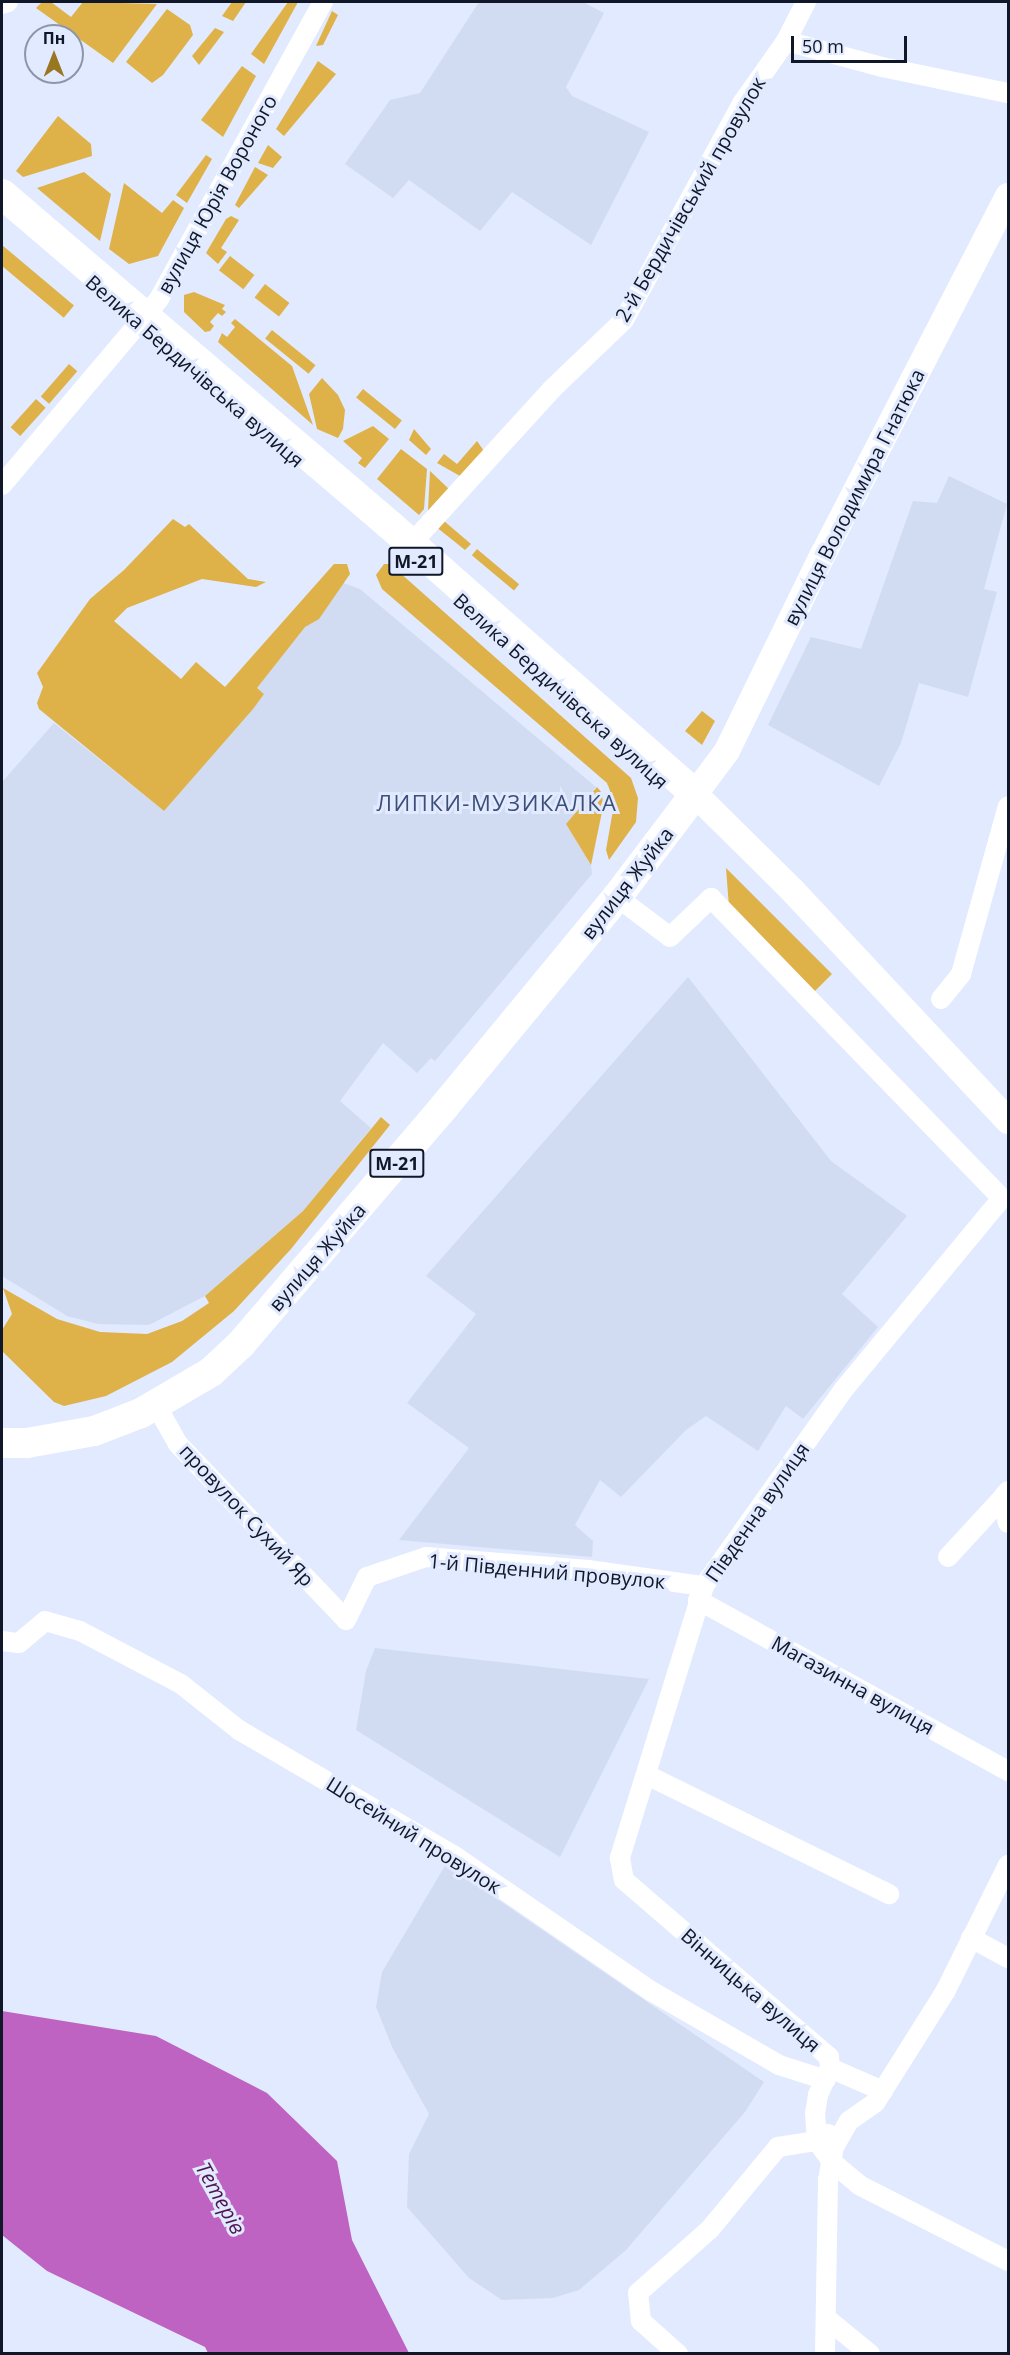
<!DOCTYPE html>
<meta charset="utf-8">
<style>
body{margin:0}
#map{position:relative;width:1010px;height:2355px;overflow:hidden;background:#e1eafe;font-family:"Open Sans",sans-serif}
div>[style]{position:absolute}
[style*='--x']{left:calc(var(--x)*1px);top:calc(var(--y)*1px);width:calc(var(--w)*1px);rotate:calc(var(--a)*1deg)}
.built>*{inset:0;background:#d1dcf3}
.green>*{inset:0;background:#deb249;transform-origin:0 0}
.water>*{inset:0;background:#bf63c2}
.minor>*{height:20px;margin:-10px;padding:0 10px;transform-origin:10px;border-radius:10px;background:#fff}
.major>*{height:26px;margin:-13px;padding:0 13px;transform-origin:13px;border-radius:13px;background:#fff}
.highway>*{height:30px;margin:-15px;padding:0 15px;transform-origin:15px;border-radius:15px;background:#fff}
span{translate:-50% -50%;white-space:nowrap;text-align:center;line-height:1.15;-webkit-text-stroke:6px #e1eafe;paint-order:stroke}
.shield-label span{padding:2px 4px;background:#e1eafe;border:2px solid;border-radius:4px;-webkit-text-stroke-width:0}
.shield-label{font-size:18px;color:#101729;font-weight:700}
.street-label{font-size:20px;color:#101729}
.water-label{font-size:21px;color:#4f1552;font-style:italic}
.quarter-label{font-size:22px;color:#3d4f79;letter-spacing:1.5px}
.frame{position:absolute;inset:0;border:3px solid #101729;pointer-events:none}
.north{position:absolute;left:24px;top:24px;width:60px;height:60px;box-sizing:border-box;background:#e1eafe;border:2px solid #8d96a9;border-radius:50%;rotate:0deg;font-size:16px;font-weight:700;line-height:24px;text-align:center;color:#101729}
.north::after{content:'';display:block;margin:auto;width:21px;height:27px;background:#997721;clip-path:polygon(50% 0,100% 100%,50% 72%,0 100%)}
.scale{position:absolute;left:791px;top:36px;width:116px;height:27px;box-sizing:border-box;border:3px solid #101729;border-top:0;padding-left:8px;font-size:18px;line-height:21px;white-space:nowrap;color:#101729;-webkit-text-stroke:4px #e1eafe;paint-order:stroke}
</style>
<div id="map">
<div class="built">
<i style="clip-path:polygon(479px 2px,583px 2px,604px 13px,566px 87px,572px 96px,649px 132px,591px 245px,512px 192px,480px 231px,409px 180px,393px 198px,345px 164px,390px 100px,420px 93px)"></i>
<i style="clip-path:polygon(949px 476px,1007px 504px,984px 589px,997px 592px,968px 697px,919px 683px,901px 743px,879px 786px,768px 725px,811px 637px,861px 649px,913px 501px,937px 503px)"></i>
<i style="clip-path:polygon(338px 581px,360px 589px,596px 787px,566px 824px,591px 865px,592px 874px,435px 1061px,431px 1058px,417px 1073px,383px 1043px,340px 1101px,371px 1128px,303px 1211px,205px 1296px,149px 1325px,98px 1324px,67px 1316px,2px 1276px,2px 782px,54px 723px,164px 811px,264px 694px,257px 688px)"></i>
<i style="clip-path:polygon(688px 977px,831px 1161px,907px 1216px,842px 1294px,878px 1327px,803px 1419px,786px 1406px,758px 1451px,706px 1416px,686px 1430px,621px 1497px,600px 1480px,575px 1525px,593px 1541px,592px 1557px,399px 1540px,469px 1448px,407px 1403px,476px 1314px,426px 1276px)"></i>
<i style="clip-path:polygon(375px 1648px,649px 1679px,560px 1857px,356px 1730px,366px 1671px)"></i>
<i style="clip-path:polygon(446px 1864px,764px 2082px,745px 2112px,626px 2250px,579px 2290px,553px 2298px,502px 2300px,469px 2278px,407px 2207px,409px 2154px,429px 2114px,393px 2049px,376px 2007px,382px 1972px)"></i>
</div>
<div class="green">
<i style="clip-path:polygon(42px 2px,51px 2px,71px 17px,83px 2px,157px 4px,113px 63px,36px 8px)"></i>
<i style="clip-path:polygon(232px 2px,246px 2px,233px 21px,222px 16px)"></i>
<i style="clip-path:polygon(288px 2px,298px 2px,264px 64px,251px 54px)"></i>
<i style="clip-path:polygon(167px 9px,190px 25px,193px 35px,163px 75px,152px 83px,126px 62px)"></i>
<i style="clip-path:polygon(332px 11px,338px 15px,323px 45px,316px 46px)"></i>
<i style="clip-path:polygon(215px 28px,224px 32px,199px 65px,192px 56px)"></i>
<i style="clip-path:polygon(318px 61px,336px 74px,284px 136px,276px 129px)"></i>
<i style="clip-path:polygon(242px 66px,256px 76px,223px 137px,201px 120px)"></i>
<i style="clip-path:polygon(58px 116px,91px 144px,92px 156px,23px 177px,16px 171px)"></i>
<i style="clip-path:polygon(268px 145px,282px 157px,273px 168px,258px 163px)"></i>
<i style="clip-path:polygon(206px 155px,212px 159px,187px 203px,176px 195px)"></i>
<i style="clip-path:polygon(255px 167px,268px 175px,239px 208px,235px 205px)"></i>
<i style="clip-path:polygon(84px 172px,111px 194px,100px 241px,37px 188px)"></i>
<i style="clip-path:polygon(124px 183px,162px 213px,173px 200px,184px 208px,158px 256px,129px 264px,109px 249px)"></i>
<i style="clip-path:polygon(231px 216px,239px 220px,221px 248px,227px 252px,218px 264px,206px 253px,226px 219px)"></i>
<i style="left:2px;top:245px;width:94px;height:16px;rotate:40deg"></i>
<i style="left:230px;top:256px;width:31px;height:18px;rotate:38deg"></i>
<i style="left:265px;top:284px;width:31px;height:17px;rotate:38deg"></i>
<i style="clip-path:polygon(194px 292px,225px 305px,222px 309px,226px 312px,222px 316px,218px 313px,210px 322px,214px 326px,210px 331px,205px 332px,184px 312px,184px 295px)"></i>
<i style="clip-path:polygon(235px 319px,292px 366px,313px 425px,218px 342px,222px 333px,227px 337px,235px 327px,231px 323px)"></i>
<i style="left:272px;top:330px;width:56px;height:11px;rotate:39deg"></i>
<i style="left:69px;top:364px;width:11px;height:43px;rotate:41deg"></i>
<i style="clip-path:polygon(322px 378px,338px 395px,345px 410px,343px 429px,338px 438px,317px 429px,309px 394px)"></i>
<i style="left:363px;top:389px;width:50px;height:11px;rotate:39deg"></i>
<i style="left:36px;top:399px;width:13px;height:38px;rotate:42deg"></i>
<i style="clip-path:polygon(373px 426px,389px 439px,365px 468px,358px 463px,362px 458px,343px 441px)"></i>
<i style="clip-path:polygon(414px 429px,431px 449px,426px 455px,409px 440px)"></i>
<i style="clip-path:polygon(477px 441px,484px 451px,460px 476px,437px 463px,444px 454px,457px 464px)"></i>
<i style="clip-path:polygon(401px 449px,427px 469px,424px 509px,419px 515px,377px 479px)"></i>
<i style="clip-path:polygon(430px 471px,450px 490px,429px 513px,428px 511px)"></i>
<i style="clip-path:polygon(173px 519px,185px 527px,189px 524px,248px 579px,266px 582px,256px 587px,202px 579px,127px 608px,114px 621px,181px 679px,196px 662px,225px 687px,334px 564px,347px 564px,350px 574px,319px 619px,305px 627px,257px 688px,264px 694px,253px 709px,164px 811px,39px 709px,37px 703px,43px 687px,37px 673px,90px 599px,124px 570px)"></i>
<i style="clip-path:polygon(444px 521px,471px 544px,465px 550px,435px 526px)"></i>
<i style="left:477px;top:549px;width:55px;height:8px;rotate:40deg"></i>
<i style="clip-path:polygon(384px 564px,390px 564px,631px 778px,638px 798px,636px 822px,609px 860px,606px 850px,614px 804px,607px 783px,382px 589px,376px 575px)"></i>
<i style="clip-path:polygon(702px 711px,715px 721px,702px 745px,685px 731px)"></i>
<i style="clip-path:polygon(597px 787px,602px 793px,603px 807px,591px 865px,566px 824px)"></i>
<i style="clip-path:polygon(726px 868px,832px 974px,811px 995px,729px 907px)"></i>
<i style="clip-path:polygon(381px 1117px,390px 1125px,291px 1249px,234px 1311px,172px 1362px,106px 1396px,64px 1406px,54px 1402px,2px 1351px,2px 1330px,12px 1314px,3px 1288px,57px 1319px,100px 1332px,147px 1334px,182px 1321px,209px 1303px,205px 1296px,303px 1211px)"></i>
</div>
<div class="water">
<i style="clip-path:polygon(2px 2011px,156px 2036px,267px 2093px,337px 2161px,352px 2240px,409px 2353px,208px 2353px,205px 2347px,47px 2271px,2px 2235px)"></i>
</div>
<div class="minor">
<i style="--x:2;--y:4;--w:6;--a:-18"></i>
<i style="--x:786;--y:41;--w:99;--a:15.2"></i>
<i style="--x:882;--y:67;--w:129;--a:11.7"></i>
<i style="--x:2;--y:485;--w:243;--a:-49.8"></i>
<i style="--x:159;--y:299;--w:339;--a:-61.1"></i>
<i style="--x:411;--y:544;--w:208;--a:-47.7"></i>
<i style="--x:551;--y:390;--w:101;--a:-43.8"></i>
<i style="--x:624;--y:320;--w:248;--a:-61.4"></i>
<i style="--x:743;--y:102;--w:75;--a:-54.8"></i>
<i style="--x:786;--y:41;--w:44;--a:-62.9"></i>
<i style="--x:617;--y:897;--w:66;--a:37"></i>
<i style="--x:670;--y:937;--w:57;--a:-43.6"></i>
<i style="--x:711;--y:898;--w:418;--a:45.9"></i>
<i style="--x:1002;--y:1198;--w:248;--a:129.6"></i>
<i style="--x:844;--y:1389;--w:242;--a:125.4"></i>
<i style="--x:704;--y:1586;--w:285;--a:107.2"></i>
<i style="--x:620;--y:1858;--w:22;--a:80"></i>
<i style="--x:624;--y:1880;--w:271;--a:40.8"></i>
<i style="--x:829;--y:2057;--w:11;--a:85"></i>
<i style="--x:830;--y:2068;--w:30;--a:114"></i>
<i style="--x:818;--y:2095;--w:18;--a:99"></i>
<i style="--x:815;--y:2113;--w:28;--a:86"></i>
<i style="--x:817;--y:2141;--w:26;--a:54"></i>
<i style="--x:832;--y:2162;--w:35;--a:40"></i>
<i style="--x:859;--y:2185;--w:167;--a:27"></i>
<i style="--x:941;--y:999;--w:32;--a:-51"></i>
<i style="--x:961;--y:974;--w:174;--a:-74.4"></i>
<i style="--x:156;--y:1405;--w:45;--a:60.6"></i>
<i style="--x:178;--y:1444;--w:243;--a:46.3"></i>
<i style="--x:346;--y:1620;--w:48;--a:-64"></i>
<i style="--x:367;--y:1577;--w:62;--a:-18.7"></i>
<i style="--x:426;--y:1557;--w:163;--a:4.6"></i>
<i style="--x:588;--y:1570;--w:117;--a:7.9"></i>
<i style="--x:1008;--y:1491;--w:6;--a:129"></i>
<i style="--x:1004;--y:1496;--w:27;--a:82"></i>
<i style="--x:948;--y:1557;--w:83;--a:-47.4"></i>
<i style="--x:698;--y:1600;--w:354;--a:28.9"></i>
<i style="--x:2;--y:1641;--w:17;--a:7"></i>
<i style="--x:19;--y:1643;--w:34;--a:-40"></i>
<i style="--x:45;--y:1621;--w:36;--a:16"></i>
<i style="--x:80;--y:1631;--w:114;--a:27.7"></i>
<i style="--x:181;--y:1684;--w:74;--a:38.4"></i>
<i style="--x:239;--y:1730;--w:251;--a:30.3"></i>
<i style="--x:456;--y:1857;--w:237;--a:34.5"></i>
<i style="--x:651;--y:1991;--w:148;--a:30"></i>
<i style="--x:779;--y:2065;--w:49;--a:17.7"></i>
<i style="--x:647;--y:1775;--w:270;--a:26.2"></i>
<i style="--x:971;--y:1938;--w:42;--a:28.4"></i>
<i style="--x:830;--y:2068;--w:58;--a:23.5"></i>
<i style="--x:826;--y:2318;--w:57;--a:39.3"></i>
<i style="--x:678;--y:2354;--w:50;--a:-138.3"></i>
<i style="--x:641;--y:2321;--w:28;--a:-96"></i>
<i style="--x:638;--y:2293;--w:96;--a:-41.6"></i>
<i style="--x:710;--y:2229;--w:107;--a:-50.3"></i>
<i style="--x:778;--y:2147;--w:39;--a:-9"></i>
<i style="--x:817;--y:2141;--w:13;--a:-32"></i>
<i style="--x:825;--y:2354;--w:174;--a:-89"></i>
<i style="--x:828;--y:2180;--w:34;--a:-80"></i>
<i style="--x:834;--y:2147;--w:30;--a:-60"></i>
<i style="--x:849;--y:2121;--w:32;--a:-35"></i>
<i style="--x:875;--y:2103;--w:131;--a:-57.8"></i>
<i style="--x:945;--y:1992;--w:142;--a:-63.6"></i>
</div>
<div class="major">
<i style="--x:1008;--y:196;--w:403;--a:117.3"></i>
<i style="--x:823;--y:554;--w:219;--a:116"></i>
<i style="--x:727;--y:751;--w:54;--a:126.7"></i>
<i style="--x:695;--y:794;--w:138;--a:44.7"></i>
<i style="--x:793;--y:891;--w:315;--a:46.9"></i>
</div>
<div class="highway">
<i style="--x:2;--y:194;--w:511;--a:40.48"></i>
<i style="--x:391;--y:526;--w:405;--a:41.4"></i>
<i style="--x:695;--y:794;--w:129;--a:127.1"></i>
<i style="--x:617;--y:897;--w:272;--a:129.5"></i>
<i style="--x:444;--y:1107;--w:312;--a:130.6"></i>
<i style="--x:241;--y:1344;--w:41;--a:137"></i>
<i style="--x:211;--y:1372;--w:81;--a:149.6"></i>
<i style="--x:141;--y:1413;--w:50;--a:159"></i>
<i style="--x:94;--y:1431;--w:68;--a:169.8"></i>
<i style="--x:27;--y:1443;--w:25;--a:180"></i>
</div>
<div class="shield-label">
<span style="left:416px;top:561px">М-21</span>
<span style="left:397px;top:1163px">М-21</span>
</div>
<div class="street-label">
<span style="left:217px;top:194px;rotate:-61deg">вулиця Юрія Вороного</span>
<span style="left:690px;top:199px;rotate:-60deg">2-й Бердичівський провулок</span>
<span style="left:195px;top:371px;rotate:41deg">Велика Бердичівська вулиця</span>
<span style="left:854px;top:497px;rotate:-63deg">вулиця Володимира Гнатюка</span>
<span style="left:561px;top:691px;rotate:42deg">Велика Бердичівська вулиця</span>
<span style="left:627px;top:883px;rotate:-52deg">вулиця Жуйка</span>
<span style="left:317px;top:1257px;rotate:-49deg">вулиця Жуйка</span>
<span style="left:757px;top:1512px;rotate:-55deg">Південна вулиця</span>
<span style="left:247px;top:1515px;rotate:47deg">провулок Сухий Яр</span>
<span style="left:547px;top:1571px;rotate:5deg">1-й Південний провулок</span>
<span style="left:853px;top:1685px;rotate:29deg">Магазинна вулиця</span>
<span style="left:414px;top:1835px;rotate:32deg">Шосейний провулок</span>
<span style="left:751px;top:1990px;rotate:41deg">Вінницька вулиця</span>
</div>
<div class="water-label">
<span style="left:221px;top:2198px;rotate:61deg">Тетерів</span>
</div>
<div class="quarter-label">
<span style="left:497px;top:803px">ЛИПКИ-МУЗИКАЛКА</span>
</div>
<div class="frame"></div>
<div class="north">Пн</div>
<div class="scale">50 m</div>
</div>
